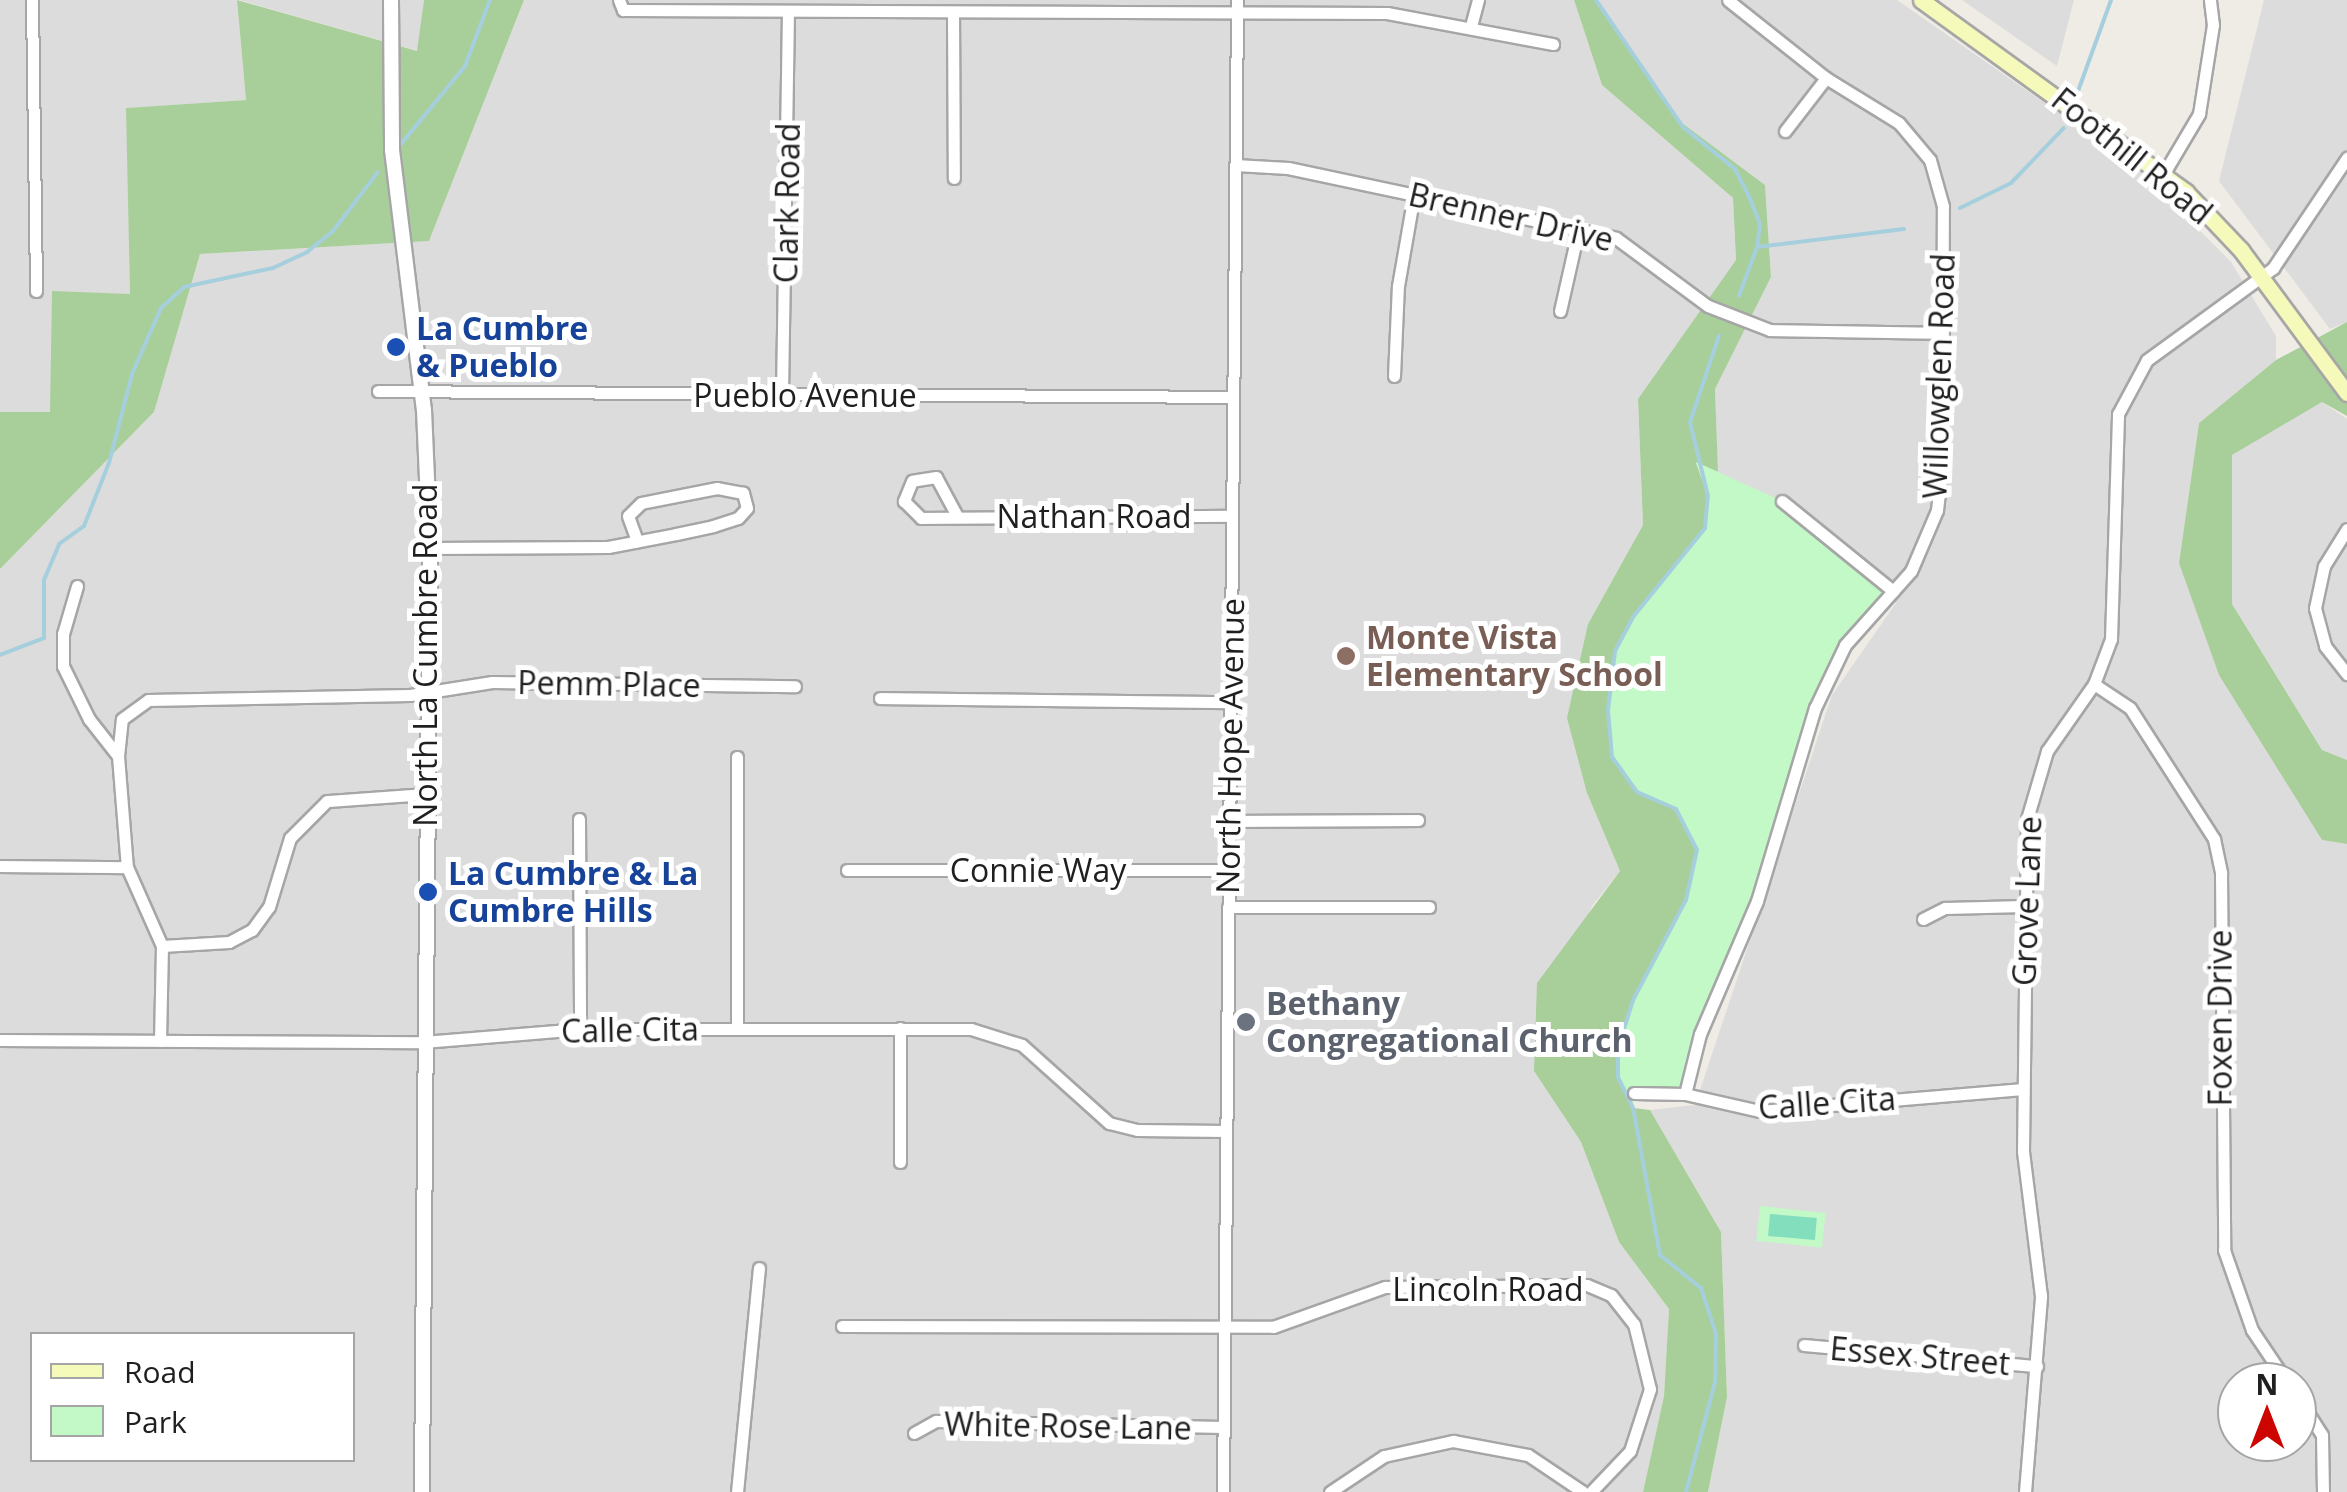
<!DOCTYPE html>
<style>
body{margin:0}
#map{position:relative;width:2347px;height:1492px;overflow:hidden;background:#efece5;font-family:"Open Sans",sans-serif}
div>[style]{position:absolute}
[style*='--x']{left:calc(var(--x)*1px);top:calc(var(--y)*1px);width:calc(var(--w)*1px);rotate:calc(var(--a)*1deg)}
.residential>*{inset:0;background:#dddcdc}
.forest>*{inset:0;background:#a8cf9a}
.park>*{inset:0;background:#c2f9c7;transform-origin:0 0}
.pitch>*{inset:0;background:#83debd;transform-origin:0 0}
.stream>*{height:4px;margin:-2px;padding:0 2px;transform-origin:2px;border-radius:2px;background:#a5cfdd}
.roads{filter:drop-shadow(2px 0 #a6a6a6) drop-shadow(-2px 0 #a6a6a6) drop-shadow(0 2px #a6a6a6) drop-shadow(0 -2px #a6a6a6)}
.minor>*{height:11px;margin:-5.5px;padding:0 5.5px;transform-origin:5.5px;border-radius:5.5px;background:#fff}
.tertiary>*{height:14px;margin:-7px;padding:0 7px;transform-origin:7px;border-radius:7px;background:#fff}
.secondary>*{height:15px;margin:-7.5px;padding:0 7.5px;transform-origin:7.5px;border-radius:7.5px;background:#f5f9b9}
.dots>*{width:28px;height:28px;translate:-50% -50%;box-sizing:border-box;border:5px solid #fff;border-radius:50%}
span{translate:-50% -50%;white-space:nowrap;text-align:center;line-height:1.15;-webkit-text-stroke:10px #fff;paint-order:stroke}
.street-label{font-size:32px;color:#1f1f1f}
.transit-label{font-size:32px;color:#164399;font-weight:700}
.left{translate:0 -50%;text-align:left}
.education-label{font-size:32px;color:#785e54;font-weight:700}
.worship-label{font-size:32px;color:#5b616d;font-weight:700}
.legend{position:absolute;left:30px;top:1332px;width:325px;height:130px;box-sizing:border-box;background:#fff;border:2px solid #a5a5a5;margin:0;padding:12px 18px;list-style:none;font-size:30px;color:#1f1f1f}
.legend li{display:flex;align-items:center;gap:20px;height:50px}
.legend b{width:50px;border:2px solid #a5a5a5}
.north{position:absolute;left:2217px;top:1362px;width:100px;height:100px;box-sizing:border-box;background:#fff;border:2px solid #a5a5a5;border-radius:50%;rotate:0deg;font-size:28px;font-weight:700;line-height:40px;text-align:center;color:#1f1f1f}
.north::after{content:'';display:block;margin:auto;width:35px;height:45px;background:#cc0501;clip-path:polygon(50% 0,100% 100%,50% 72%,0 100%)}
</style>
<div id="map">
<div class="residential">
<i style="clip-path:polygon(0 0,237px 0,246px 100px,127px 108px,130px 295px,50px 412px,0 412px)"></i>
<i style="clip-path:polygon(239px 0,424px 0,418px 51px)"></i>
<i style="clip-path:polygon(evenodd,524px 0,1574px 0,1602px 85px,1733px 198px,1736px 261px,1638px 399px,1643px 525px,1588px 624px,1587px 793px,1620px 871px,1592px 906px,1534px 1071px,1581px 1142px,1619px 1242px,1669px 1309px,1664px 1396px,1643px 1492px,0 1492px,0 569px,154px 412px,200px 254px,429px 241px,524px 0,32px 1334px,352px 1334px,352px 1460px,32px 1460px,32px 1334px)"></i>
<i style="clip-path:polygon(evenodd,1595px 0,1897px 0,2138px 168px,2231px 262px,2276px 336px,2276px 360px,2199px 423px,2179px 563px,2322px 840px,2347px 844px,2347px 1492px,1708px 1492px,1727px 1397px,1721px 1232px,1650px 1110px,1695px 1105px,1832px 695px,1896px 603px,1720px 534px,1715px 389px,1771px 277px,1765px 185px,1682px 123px,1595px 0,2237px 1382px,2297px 1382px,2297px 1442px,2237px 1442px,2237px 1382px)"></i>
<i style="clip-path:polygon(1962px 0,2074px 0,2057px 66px)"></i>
<i style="clip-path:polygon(2264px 0,2347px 0,2347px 322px,2330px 329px,2219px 181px)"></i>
<i style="clip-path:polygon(2322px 402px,2347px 419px,2347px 760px,2322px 750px,2232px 604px,2232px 454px)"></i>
</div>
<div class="forest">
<i style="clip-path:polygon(237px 0,417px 51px,424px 0,524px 0,429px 241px,200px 254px,154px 412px,0 569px,0 412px,50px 412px,52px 291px,130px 294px,126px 108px,246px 100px)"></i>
<i style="clip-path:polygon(1574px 0,1595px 0,1682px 123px,1765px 185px,1771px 277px,1715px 389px,1718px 472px,1696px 463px,1708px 496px,1705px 528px,1633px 617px,1615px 651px,1637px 792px,1676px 809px,1697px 850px,1686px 900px,1633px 1000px,1618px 1077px,1633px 1108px,1650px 1110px,1721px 1232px,1727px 1397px,1708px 1492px,1643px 1492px,1664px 1396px,1669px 1309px,1619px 1242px,1581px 1142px,1534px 1071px,1537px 983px,1620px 871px,1587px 793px,1567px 718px,1588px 624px,1643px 525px,1638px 399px,1736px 260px,1733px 198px,1602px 85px)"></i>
<i style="clip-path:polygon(2347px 322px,2347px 416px,2322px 402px,2232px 455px,2232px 604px,2322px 750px,2347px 760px,2347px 844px,2322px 840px,2219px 675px,2179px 563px,2199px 423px,2276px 360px)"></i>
</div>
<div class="park">
<i style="clip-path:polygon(1696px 462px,1782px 501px,1893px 591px,1830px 673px,1757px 901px,1711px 1005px,1685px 1094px,1634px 1093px,1633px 1108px,1618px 1077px,1618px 1048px,1633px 1000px,1686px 900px,1697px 850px,1676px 809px,1637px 792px,1612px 757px,1608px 710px,1615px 651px,1633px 617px,1705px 528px,1708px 496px)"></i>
<i style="left:1760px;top:1206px;width:66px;height:35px;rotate:6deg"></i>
</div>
<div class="pitch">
<i style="left:1770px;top:1214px;width:47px;height:22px;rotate:5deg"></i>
</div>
<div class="stream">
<i style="--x:1596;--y:0;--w:154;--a:55.6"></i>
<i style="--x:1683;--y:127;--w:67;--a:38.9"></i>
<i style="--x:1735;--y:169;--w:34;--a:63"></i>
<i style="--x:1750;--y:199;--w:27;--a:68"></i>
<i style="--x:1760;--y:224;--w:23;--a:97"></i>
<i style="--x:1757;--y:247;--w:52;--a:110.2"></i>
<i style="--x:2077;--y:94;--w:100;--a:-70.1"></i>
<i style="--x:401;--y:144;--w:101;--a:-50.6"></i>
<i style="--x:465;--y:66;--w:71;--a:-69.3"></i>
<i style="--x:1960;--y:208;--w:57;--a:-26.1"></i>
<i style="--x:2011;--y:183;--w:76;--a:-46.1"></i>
<i style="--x:1757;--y:247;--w:148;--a:-7"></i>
<i style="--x:0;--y:655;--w:47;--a:-21.1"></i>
<i style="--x:44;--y:638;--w:58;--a:-90"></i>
<i style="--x:44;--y:580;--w:39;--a:-67"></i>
<i style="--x:59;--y:544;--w:31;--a:-36"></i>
<i style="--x:84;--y:526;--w:68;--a:-68.4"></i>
<i style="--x:109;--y:463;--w:92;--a:-75.5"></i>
<i style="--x:132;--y:374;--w:72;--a:-66.3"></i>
<i style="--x:161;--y:308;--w:31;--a:-42"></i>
<i style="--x:184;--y:287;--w:91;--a:-12.1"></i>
<i style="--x:273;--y:268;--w:38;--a:-25"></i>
<i style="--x:307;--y:252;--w:33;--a:-39"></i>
<i style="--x:333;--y:231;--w:74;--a:-52.7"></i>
<i style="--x:1686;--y:1492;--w:114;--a:-75.2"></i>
<i style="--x:1715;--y:1382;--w:48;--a:-88.8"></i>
<i style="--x:1716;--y:1334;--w:48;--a:-108.1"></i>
<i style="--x:1701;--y:1288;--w:53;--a:-141.2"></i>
<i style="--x:1660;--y:1255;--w:149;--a:-100.4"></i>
<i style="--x:1633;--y:1108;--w:34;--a:-116"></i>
<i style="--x:1618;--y:1077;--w:29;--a:-90"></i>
<i style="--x:1618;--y:1048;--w:50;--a:-72.6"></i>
<i style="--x:1633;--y:1000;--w:113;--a:-62.1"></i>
<i style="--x:1686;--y:900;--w:51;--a:-77.6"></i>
<i style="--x:1697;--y:850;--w:46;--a:-117.1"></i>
<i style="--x:1676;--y:809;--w:43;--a:-156.4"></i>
<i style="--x:1637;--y:792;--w:43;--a:-125.5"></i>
<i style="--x:1612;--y:757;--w:47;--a:-94.9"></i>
<i style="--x:1608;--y:710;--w:59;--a:-83.2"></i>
<i style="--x:1615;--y:651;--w:38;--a:-62"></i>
<i style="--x:1633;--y:617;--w:114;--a:-51"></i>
<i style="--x:1705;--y:528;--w:32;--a:-85"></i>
<i style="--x:1708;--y:496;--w:76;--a:-103.7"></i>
<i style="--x:1690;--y:422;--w:91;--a:-71.4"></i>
</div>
<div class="roads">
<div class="minor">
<i style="--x:32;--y:0;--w:291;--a:89.2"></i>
<i style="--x:619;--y:0;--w:11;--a:68"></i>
<i style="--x:623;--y:10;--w:764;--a:0.22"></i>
<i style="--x:1387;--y:13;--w:169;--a:10.6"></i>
<i style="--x:953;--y:12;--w:166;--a:89.7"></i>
<i style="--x:1471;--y:26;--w:27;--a:-75"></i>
<i style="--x:1785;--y:131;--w:67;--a:-52.3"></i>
<i style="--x:1235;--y:165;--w:53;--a:3.2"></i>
<i style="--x:1288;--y:168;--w:335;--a:12"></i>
<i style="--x:1616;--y:238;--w:114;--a:36.5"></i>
<i style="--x:1708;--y:306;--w:66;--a:21.2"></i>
<i style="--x:1770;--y:330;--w:173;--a:1"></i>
<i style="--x:2164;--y:173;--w:69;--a:-59.3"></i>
<i style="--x:2199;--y:114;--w:90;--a:-81.1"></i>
<i style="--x:2213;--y:25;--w:25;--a:-97"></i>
<i style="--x:1560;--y:311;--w:86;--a:-77.3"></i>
<i style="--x:1394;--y:376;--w:90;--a:-87.5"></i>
<i style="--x:1398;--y:286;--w:93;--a:-80.1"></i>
<i style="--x:378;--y:391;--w:855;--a:0.4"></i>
<i style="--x:782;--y:393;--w:380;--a:-89.1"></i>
<i style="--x:1782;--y:501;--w:143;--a:39"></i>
<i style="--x:957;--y:516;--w:44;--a:-118.3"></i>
<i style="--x:936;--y:477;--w:24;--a:171"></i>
<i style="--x:912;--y:481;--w:22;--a:112"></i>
<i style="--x:904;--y:501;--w:24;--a:45"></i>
<i style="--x:921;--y:518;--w:311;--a:-0.4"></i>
<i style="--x:2347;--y:529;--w:44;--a:121.9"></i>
<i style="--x:2324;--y:566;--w:43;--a:102.1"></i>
<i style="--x:2315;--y:608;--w:39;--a:75"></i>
<i style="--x:2325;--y:646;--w:36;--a:52"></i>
<i style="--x:430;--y:548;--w:178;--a:-0.3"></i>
<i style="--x:608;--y:547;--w:69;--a:-10.8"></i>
<i style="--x:676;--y:534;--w:38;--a:-12"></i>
<i style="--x:713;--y:526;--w:26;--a:-18"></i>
<i style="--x:738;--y:518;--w:13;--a:-48"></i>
<i style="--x:747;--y:508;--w:16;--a:-105"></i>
<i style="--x:743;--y:493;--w:26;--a:-169"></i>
<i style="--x:717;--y:488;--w:77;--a:168.8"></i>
<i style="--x:641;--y:503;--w:18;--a:135"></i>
<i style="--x:628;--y:516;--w:27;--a:70"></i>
<i style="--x:77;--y:586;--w:50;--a:106.3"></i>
<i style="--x:63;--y:634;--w:32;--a:90"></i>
<i style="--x:63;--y:666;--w:59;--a:63.9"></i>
<i style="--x:89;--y:719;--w:47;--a:51.9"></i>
<i style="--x:118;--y:756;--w:111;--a:85.4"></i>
<i style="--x:127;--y:867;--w:86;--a:66.1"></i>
<i style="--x:162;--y:946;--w:95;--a:91.2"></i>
<i style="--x:2094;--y:684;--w:43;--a:33.7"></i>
<i style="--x:2130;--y:708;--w:156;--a:57.3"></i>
<i style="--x:2214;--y:839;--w:35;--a:78"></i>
<i style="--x:2221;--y:873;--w:377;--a:89.5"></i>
<i style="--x:2224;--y:1250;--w:85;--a:70.7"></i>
<i style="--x:2252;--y:1330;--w:63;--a:56.1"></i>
<i style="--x:880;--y:698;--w:348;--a:0.7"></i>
<i style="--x:118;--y:756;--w:37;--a:-84"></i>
<i style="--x:122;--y:719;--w:32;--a:-36"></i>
<i style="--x:148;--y:700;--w:262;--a:-1.1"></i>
<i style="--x:410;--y:695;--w:83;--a:-9"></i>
<i style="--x:492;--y:682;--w:303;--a:0.8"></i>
<i style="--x:737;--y:757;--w:272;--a:90"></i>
<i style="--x:579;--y:819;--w:210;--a:89.7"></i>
<i style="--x:1229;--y:821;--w:189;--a:-0.3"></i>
<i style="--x:0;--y:866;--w:127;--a:0.5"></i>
<i style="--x:847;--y:870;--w:381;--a:0"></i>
<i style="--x:1228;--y:907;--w:201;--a:0"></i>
<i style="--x:1923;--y:919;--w:25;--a:-27"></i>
<i style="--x:1945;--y:908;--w:79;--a:-1.5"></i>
<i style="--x:162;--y:946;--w:67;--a:-3.4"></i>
<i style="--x:229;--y:942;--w:26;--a:-28"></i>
<i style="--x:252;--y:930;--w:29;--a:-54"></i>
<i style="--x:269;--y:907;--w:72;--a:-73.1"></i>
<i style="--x:290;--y:838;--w:52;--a:-45"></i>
<i style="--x:327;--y:801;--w:97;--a:-4.1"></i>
<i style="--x:900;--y:1028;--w:134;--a:90"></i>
<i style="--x:0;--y:1040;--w:423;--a:0.3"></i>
<i style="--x:423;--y:1042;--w:158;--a:-4.7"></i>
<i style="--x:580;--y:1029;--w:391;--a:0"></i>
<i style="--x:971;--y:1029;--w:53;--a:17.4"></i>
<i style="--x:1022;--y:1045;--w:117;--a:41.9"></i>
<i style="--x:1109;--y:1123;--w:29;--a:14"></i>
<i style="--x:1137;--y:1130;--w:89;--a:0.6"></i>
<i style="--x:1634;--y:1093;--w:51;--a:1.1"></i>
<i style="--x:1685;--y:1094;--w:77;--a:12.8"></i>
<i style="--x:1760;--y:1111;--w:264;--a:-4.8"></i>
<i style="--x:1685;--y:1094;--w:62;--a:-76"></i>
<i style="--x:1700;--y:1034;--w:145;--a:-66.8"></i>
<i style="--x:1757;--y:901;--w:202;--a:-73.3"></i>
<i style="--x:1815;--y:708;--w:70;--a:-64.5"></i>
<i style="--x:1845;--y:645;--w:99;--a:-48.3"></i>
<i style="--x:1911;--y:571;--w:66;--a:-66.9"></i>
<i style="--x:1937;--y:510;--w:43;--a:-83.4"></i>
<i style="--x:1942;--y:467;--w:261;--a:-89.8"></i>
<i style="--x:1943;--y:206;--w:48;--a:-105.8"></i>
<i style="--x:1930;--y:160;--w:48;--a:-130"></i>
<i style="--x:1899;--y:123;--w:86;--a:-148.3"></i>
<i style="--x:1826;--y:78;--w:125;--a:-141.5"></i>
<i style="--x:842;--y:1326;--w:431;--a:0.1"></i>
<i style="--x:1273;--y:1327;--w:119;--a:-19.7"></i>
<i style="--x:1385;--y:1287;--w:202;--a:-0.6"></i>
<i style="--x:1587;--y:1285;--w:26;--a:23"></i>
<i style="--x:1611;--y:1295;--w:37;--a:52"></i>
<i style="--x:1634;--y:1324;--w:67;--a:76.2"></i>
<i style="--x:1650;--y:1389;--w:65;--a:107.9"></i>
<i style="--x:1630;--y:1451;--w:57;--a:133.6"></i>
<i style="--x:1804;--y:1345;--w:234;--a:5.2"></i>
<i style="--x:2297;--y:1396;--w:46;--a:57.3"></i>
<i style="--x:2322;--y:1435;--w:57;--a:89"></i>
<i style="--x:914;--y:1433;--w:25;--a:-29"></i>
<i style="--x:936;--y:1421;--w:287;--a:1.2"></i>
<i style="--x:737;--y:1492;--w:225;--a:-84.4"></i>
<i style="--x:1223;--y:1492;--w:1492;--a:-89.46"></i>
<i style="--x:1330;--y:1492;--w:65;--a:-33.7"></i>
<i style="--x:1384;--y:1456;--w:71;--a:-12.3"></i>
<i style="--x:1453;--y:1441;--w:76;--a:10.6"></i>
<i style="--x:1528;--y:1455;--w:66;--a:33.9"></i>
<i style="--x:2025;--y:1492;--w:197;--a:-85.3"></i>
<i style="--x:2041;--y:1296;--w:146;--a:-97.1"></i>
<i style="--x:2023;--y:1151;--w:332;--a:-89.3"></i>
<i style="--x:2027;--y:819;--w:71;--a:-73.6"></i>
<i style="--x:2047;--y:751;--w:82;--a:-55"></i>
<i style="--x:2094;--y:684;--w:48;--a:-69.3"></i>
<i style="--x:2111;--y:639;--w:225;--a:-88.2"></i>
<i style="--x:2118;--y:414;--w:61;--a:-61.8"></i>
<i style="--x:2147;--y:360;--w:156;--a:-36.1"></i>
<i style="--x:2273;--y:268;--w:133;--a:-56.1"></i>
</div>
<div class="tertiary">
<i style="--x:391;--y:0;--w:150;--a:89.6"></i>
<i style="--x:392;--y:150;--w:262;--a:83"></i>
<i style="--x:424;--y:410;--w:138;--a:87.5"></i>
<i style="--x:430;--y:548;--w:944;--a:90.49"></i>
</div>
<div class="secondary">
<i style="--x:1921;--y:0;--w:327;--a:35.9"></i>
<i style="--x:2186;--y:192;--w:80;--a:46.5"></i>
<i style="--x:2241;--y:250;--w:178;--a:53.5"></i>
</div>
</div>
<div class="dots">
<i style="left:396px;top:347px;background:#1a4fb4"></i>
<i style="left:1346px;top:656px;background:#8d6e63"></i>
<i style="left:428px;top:892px;background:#1a4fb4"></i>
<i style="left:1246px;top:1022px;background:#6b7280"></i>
</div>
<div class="street-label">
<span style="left:2132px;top:156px;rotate:39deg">Foothill Road</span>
<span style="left:787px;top:203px;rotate:-89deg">Clark Road</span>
<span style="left:1511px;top:217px;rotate:13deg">Brenner Drive</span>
<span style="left:1939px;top:376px;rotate:-88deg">Willowglen Road</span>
<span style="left:805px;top:395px">Pueblo Avenue</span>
<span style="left:1094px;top:516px">Nathan Road</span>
<span style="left:425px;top:655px;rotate:-90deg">North La Cumbre Road</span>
<span style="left:609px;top:684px;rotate:1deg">Pemm Place</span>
<span style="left:1230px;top:746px;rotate:-89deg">North Hope Avenue</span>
<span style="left:1038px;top:870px">Connie Way</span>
<span style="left:2027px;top:901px;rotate:-88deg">Grove Lane</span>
<span style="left:2220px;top:1018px;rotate:-90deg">Foxen Drive</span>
<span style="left:630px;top:1030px;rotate:-1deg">Calle Cita</span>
<span style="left:1827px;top:1103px;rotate:-4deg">Calle Cita</span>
<span style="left:1488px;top:1289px">Lincoln Road</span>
<span style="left:1920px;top:1356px;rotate:5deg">Essex Street</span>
<span style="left:1068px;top:1426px;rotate:1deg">White Rose Lane</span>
</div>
<div class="transit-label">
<span class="left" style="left:416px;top:347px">La Cumbre<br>&amp; Pueblo</span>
<span class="left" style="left:448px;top:892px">La Cumbre &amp; La<br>Cumbre Hills</span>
</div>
<div class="education-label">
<span class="left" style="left:1366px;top:656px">Monte Vista<br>Elementary School</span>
</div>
<div class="worship-label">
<span class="left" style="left:1266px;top:1022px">Bethany<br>Congregational Church</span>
</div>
<ul class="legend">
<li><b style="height:12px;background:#f5f9b9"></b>Road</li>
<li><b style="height:28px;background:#c2f9c7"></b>Park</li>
</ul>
<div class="north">N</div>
</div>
